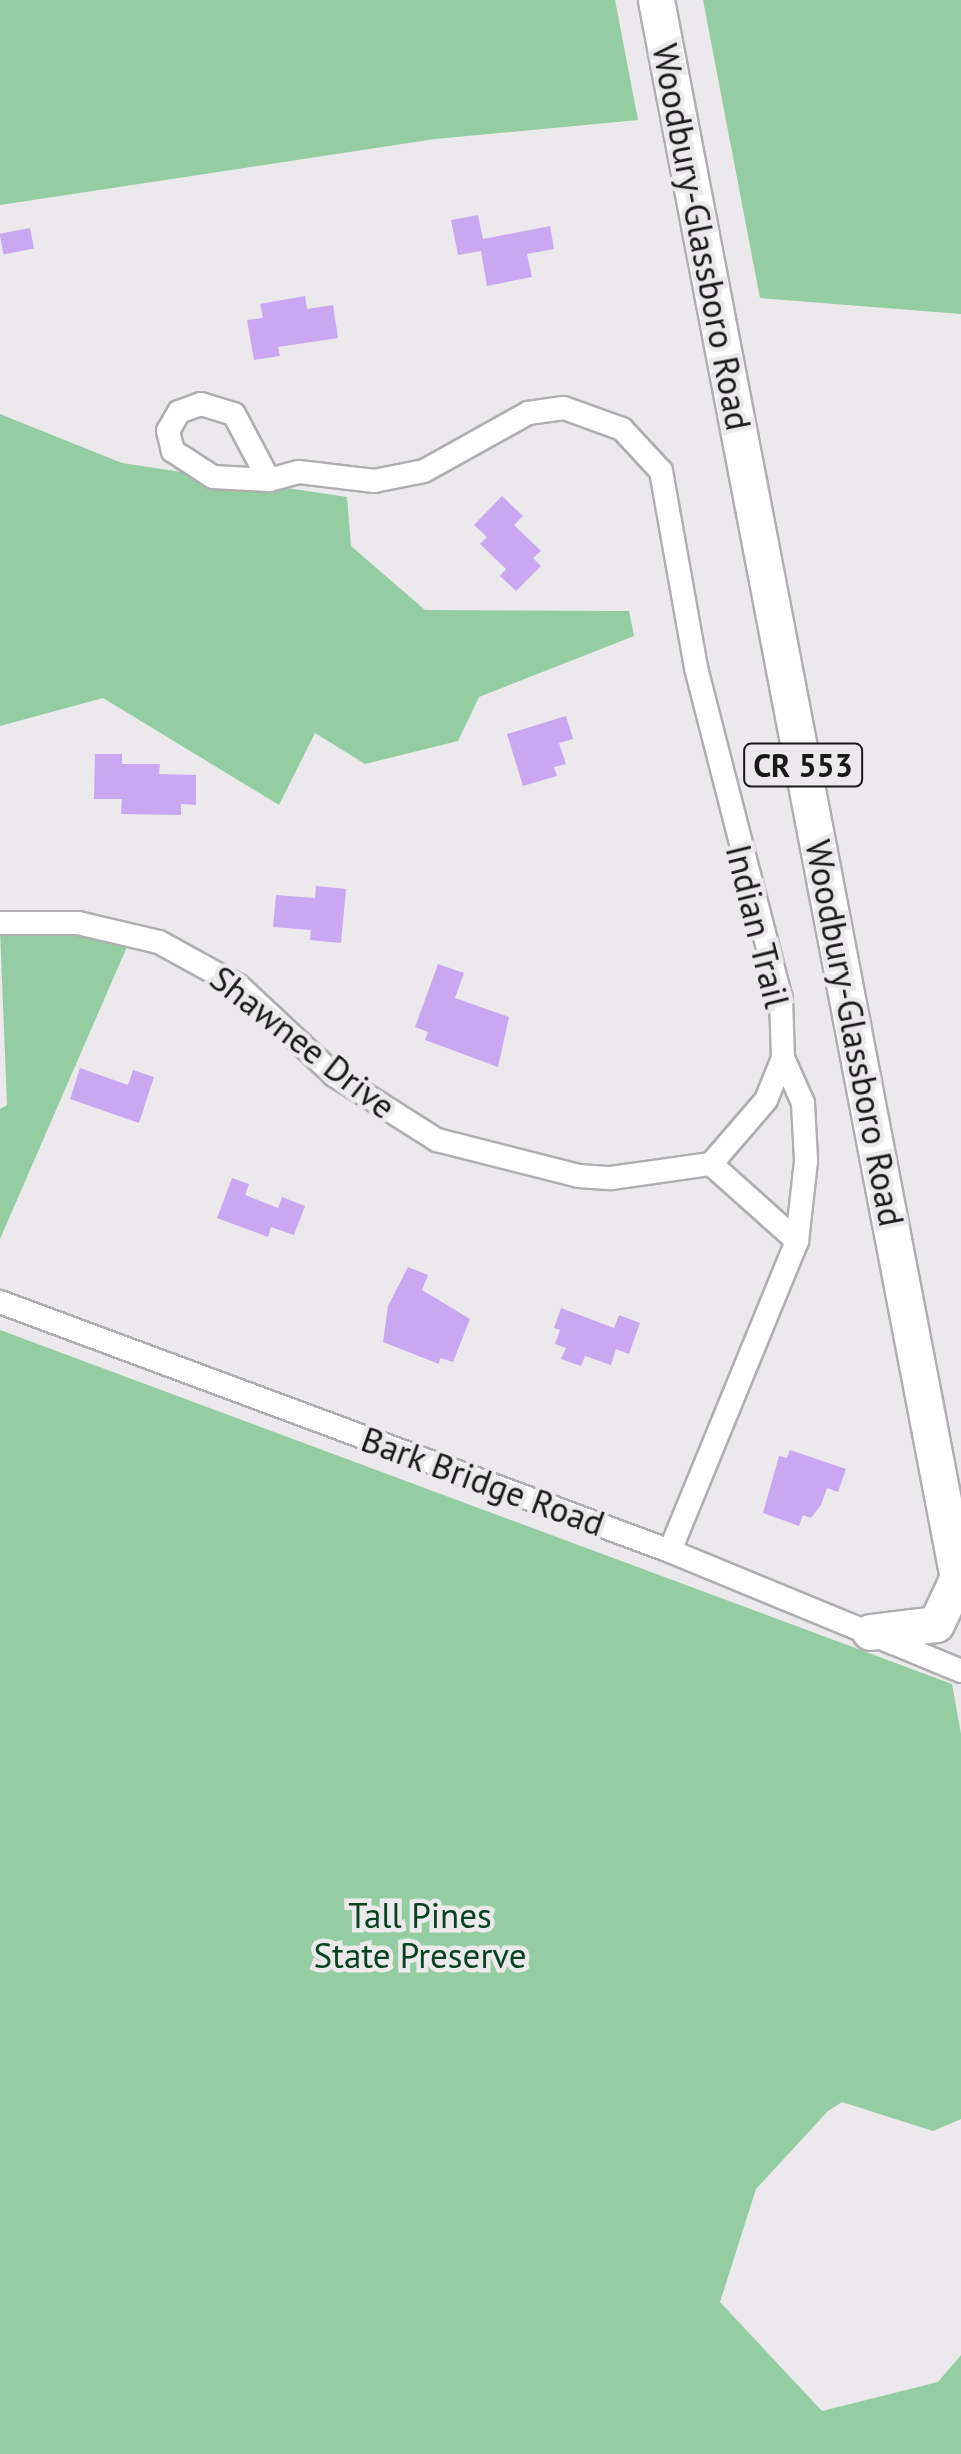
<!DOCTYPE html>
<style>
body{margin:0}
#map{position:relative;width:961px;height:2454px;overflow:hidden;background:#ebe9eb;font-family:"PT Sans",sans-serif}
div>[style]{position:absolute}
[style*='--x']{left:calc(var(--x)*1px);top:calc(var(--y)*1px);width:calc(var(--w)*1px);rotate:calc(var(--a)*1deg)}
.green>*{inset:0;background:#94cda2}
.building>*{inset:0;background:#caa7f1;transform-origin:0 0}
.roads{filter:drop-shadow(2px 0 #afaeb0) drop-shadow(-2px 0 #afaeb0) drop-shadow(0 2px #afaeb0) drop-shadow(0 -2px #afaeb0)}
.street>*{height:22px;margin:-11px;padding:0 11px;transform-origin:11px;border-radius:11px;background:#fff}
.primary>*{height:35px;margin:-17.5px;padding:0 17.5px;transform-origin:17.5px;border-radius:17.5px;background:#fff}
span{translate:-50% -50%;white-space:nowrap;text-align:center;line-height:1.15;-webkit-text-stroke:9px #ebe9eb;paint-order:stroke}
.shield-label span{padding:2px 8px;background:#ebe9eb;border:2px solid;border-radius:8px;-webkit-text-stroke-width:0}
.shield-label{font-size:32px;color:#1a191a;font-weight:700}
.street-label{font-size:35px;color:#1a191a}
.park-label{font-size:35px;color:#084421}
</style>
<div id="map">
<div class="green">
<i style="clip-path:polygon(0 0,615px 0,638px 120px,435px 139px,0 205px)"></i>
<i style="clip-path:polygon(703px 0,961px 0,961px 314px,760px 298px)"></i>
<i style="clip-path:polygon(0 414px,122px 463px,347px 497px,351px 546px,425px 610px,629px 611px,634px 636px,479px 697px,458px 741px,365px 764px,315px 733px,279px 805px,103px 698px,0 726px)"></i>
<i style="clip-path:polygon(0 930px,133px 933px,0 1239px,0 1109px,7px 1105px)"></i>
<i style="clip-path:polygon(0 1330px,952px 1684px,961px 1734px,961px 2119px,933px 2131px,842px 2102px,828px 2111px,756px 2189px,720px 2302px,822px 2411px,938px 2382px,961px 2355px,961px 2454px,0 2454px)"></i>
</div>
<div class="building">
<i style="clip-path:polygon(478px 215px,483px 239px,550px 226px,554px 249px,527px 254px,532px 277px,487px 286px,481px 251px,458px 255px,451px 220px)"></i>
<i style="left:30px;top:228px;width:21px;height:31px;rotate:79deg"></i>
<i style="clip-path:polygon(305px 296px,307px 309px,333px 305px,338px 338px,278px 347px,280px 356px,254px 360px,247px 320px,263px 318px,260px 304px)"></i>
<i style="clip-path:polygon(502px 496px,523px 516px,514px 525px,541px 551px,533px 558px,541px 566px,516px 591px,500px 576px,506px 569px,480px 544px,487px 537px,474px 525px)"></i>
<i style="clip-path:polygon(566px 716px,573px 739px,559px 743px,566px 764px,554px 767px,557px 776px,523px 786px,507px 734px)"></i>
<i style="clip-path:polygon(95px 754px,122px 754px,122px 764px,160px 764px,159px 774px,196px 775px,196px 805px,181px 804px,181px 815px,121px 814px,122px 799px,94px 799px)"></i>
<i style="clip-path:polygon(316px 886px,346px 889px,341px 943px,310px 940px,311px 930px,273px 927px,276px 895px,315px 898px)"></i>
<i style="clip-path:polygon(438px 964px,464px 973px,455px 998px,509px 1017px,498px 1067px,425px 1040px,428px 1032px,415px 1027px)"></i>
<i style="clip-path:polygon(80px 1068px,128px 1085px,133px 1070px,154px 1077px,139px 1123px,70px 1099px)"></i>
<i style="clip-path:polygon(232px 1178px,249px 1184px,245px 1195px,278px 1208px,282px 1197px,305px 1206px,294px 1235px,271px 1227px,268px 1237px,217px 1218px)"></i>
<i style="clip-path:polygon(408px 1267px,428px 1275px,422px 1290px,470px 1319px,453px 1362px,440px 1358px,439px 1364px,383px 1342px,388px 1306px)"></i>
<i style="clip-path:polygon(561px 1308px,614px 1328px,619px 1315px,640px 1323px,629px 1354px,616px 1349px,611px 1365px,585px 1356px,581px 1366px,561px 1359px,566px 1348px,555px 1344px,560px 1330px,554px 1328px)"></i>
<i style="clip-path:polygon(790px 1450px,846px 1469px,838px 1492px,827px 1488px,821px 1505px,811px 1518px,803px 1515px,799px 1526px,763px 1513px,779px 1456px,787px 1458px)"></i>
</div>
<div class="roads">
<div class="street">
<i style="--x:201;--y:404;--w:34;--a:17"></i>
<i style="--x:234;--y:414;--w:75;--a:62.1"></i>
<i style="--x:269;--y:480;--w:56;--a:-176.9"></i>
<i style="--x:213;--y:477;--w:48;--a:-147"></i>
<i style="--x:173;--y:451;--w:21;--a:-104"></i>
<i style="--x:168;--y:431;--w:22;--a:-60"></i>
<i style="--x:179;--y:412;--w:23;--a:-20"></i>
<i style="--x:269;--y:480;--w:31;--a:-15"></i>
<i style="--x:299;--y:472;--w:76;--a:6.8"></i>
<i style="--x:374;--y:481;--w:51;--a:-11.3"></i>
<i style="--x:424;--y:471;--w:119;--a:-29.1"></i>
<i style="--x:528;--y:413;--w:36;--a:-8"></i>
<i style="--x:564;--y:408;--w:62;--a:19.9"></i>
<i style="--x:622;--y:429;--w:57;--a:47.1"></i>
<i style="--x:661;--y:471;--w:200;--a:79.9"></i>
<i style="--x:696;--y:668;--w:341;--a:75.6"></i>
<i style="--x:781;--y:998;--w:60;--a:88.1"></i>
<i style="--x:783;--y:1058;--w:49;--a:66"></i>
<i style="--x:803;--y:1103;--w:58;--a:87"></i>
<i style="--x:806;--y:1161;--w:81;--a:96.4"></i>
<i style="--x:797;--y:1241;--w:335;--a:112.3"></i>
<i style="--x:0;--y:923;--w:78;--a:0"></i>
<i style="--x:78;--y:923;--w:83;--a:13.2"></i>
<i style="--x:159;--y:942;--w:91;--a:28.8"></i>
<i style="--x:239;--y:986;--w:130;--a:43.1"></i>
<i style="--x:334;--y:1075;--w:122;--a:32.3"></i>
<i style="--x:437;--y:1140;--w:146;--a:14.2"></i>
<i style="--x:579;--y:1176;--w:32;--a:4"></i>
<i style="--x:611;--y:1178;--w:101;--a:-8"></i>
<i style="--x:711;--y:1164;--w:84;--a:-49.3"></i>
<i style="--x:766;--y:1100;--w:45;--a:-68"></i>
<i style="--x:711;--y:1164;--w:115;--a:41.8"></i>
<i style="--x:0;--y:1302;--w:715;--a:20.39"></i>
<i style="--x:670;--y:1551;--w:315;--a:22.4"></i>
</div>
<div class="primary">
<i style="--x:656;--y:0;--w:1624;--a:79.17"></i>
<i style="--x:870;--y:1632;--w:66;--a:-6.9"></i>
<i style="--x:936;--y:1624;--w:52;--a:-64.9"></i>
</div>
</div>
<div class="shield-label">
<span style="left:803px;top:765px">CR 553</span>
</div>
<div class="street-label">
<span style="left:702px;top:237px;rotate:79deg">Woodbury-Glassboro Road</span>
<span style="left:758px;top:926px;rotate:76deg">Indian Trail</span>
<span style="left:855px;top:1033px;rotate:79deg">Woodbury-Glassboro Road</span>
<span style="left:303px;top:1042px;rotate:38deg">Shawnee Drive</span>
<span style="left:483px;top:1481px;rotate:20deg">Bark Bridge Road</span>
</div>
<div class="park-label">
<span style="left:420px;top:1935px">Tall Pines<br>State Preserve</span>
</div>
</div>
